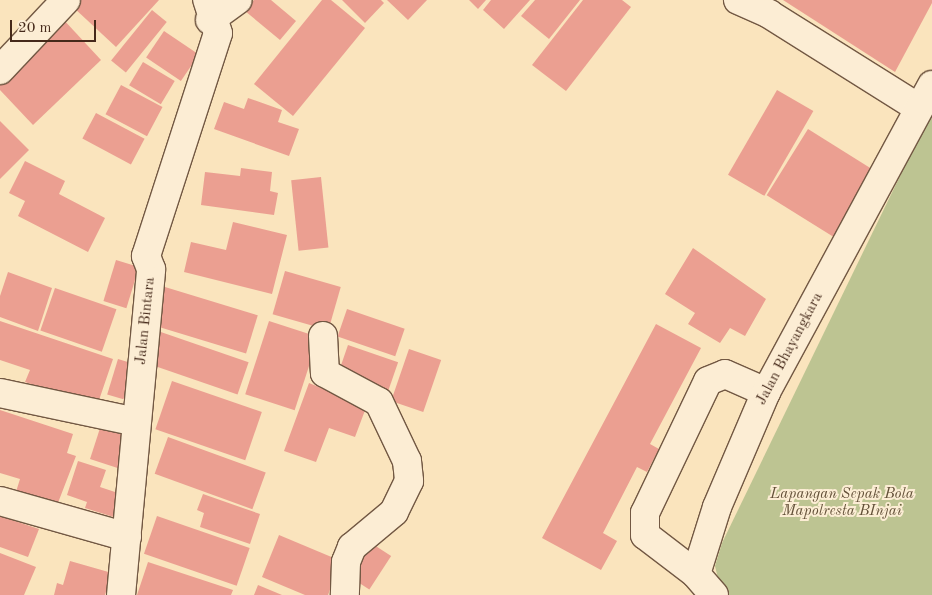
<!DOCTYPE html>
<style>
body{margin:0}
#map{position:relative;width:932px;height:595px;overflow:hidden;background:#fae4bd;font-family:"Old Standard TT",serif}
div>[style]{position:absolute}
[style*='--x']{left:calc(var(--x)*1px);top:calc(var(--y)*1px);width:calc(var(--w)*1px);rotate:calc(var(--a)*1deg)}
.green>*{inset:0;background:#bdc492}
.building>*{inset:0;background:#eb9f91;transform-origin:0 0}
.roads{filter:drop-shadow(1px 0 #725843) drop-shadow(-1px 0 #725843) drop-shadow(0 1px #725843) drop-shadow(0 -1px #725843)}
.minor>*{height:28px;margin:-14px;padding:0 14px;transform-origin:14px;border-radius:14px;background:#fcedd4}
span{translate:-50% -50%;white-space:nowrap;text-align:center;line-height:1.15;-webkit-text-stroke:4px #fcedd4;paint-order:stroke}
.street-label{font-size:15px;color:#45291a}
.park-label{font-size:15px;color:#635038;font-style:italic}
.scale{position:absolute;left:10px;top:20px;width:86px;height:22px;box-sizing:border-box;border:2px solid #45291a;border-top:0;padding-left:6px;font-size:15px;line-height:18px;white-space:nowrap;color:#45291a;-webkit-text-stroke:4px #fcedd4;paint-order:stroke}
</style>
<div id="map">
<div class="green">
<i style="clip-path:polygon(932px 110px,932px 595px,722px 595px,715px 566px,722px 543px)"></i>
</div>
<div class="building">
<i style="clip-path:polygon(80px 0,159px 0,116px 47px,73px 7px)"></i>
<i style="clip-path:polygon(254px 0,271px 0,296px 21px,280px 40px,245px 11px)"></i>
<i style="clip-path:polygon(322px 0,331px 0,365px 28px,293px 116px,254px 84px)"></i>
<i style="clip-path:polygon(342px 0,381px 0,384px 3px,365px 23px)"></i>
<i style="clip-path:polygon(387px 0,427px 0,408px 20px)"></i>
<i style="clip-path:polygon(469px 0,486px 0,478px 9px)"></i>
<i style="clip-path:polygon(491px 0,530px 0,504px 29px,483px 10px)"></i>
<i style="clip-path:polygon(535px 0,580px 0,549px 39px,521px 16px)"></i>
<i style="clip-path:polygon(583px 0,622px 0,631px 7px,566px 91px,532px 65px)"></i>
<i style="clip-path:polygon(783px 0,932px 0,932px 3px,895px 72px)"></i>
<i style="left:152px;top:10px;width:19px;height:65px;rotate:39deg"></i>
<i style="clip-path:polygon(62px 18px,101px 60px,33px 125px,0 90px,0 77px)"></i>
<i style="left:164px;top:31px;width:42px;height:32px;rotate:34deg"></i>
<i style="left:143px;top:62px;width:37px;height:27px;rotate:31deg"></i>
<i style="left:121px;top:85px;width:47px;height:33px;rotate:28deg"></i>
<i style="left:777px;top:90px;width:42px;height:98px;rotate:30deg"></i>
<i style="clip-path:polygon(248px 98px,282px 110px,278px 122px,299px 129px,289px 156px,214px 129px,224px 102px,244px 109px)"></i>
<i style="left:96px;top:113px;width:55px;height:29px;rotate:28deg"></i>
<i style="clip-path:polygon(0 121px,29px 150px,0 179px)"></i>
<i style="left:808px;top:129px;width:80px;height:78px;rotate:32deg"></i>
<i style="clip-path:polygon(25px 161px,65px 181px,59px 194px,105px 218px,88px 252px,18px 216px,25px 201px,9px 193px)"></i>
<i style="clip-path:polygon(241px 168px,272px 172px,270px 191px,278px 193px,274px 215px,201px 205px,205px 172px,240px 176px)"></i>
<i style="left:321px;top:177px;width:71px;height:30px;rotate:84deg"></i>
<i style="clip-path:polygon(233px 222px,287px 235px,272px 294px,184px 272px,191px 242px,226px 250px)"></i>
<i style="clip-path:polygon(693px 248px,766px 299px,745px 336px,730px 328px,720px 343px,688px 324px,695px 313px,665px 294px)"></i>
<i style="left:116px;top:260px;width:24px;height:43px;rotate:17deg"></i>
<i style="left:285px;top:271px;width:58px;height:45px;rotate:16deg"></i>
<i style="clip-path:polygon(8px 272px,52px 288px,38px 331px,0 317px,0 296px)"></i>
<i style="left:165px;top:287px;width:97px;height:40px;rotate:17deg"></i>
<i style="left:55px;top:288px;width:65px;height:45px;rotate:19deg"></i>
<i style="left:347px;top:309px;width:61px;height:29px;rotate:19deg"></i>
<i style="clip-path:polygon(0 321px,113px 359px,97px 406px,25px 382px,30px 370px,0 360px)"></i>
<i style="left:269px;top:321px;width:52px;height:77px;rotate:18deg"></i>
<i style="clip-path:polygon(656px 324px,701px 348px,650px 444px,659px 449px,647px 472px,637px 467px,603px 533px,617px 541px,601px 570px,542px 538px)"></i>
<i style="left:155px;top:330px;width:99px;height:34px;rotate:19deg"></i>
<i style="left:348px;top:345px;width:53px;height:35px;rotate:19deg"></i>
<i style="left:409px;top:349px;width:34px;height:55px;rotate:19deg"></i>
<i style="left:118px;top:359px;width:17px;height:37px;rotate:17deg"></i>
<i style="left:172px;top:381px;width:95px;height:51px;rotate:19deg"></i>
<i style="clip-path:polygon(309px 383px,341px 396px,370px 397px,355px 437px,329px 428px,316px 462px,284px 451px)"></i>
<i style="clip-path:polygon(0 410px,73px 434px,67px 453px,76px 456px,56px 508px,15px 495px,20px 479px,0 473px)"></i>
<i style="left:103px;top:419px;width:33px;height:42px;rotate:18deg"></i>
<i style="left:168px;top:437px;width:104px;height:39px;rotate:20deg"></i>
<i style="clip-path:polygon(78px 461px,106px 470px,100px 487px,127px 496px,120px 519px,85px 508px,87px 502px,67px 495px)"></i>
<i style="clip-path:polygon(203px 494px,260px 514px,250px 544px,200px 527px,204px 513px,197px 510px)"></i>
<i style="clip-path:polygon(0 516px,39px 529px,28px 557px,0 547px)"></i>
<i style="left:157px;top:516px;width:98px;height:40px;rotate:19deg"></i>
<i style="clip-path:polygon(279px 535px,341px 561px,328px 595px,305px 595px,262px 577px)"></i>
<i style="left:371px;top:543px;width:24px;height:40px;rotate:33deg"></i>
<i style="clip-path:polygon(0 553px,36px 567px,24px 595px,0 595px)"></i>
<i style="clip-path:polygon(70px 561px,112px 573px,105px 595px,54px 595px,57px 583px,63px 585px)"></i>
<i style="clip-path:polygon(148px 562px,233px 590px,231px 595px,137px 595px)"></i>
<i style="clip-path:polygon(258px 585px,282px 595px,254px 595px)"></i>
</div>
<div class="roads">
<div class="minor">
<i style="--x:738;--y:0;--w:34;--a:24"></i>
<i style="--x:769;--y:14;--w:177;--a:32.1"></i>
<i style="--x:210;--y:20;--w:34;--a:-36"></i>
<i style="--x:0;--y:70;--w:96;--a:-46.7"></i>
<i style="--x:323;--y:336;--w:37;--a:87"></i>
<i style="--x:325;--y:373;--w:61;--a:28.2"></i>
<i style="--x:379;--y:402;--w:65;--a:64.6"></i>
<i style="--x:407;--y:461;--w:20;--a:84"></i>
<i style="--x:409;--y:481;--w:34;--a:116"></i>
<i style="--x:394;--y:512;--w:55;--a:140.2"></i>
<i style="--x:352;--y:547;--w:16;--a:112"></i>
<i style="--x:346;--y:562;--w:33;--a:92"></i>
<i style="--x:0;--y:393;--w:139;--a:12"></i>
<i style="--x:0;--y:501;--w:132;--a:15.8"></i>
<i style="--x:696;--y:574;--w:64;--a:-142.6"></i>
<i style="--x:645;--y:535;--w:22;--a:-90"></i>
<i style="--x:645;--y:513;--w:146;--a:-64.5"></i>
<i style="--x:708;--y:381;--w:18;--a:-22"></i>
<i style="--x:725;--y:374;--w:45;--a:23.7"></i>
<i style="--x:121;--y:595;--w:327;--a:-84.7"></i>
<i style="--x:151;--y:269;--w:14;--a:-111"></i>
<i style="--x:146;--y:256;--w:234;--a:-72.1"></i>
<i style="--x:218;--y:33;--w:35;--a:-108"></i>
<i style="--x:714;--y:595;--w:28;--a:-131"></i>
<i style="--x:696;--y:574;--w:70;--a:-72.6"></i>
<i style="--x:717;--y:507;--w:125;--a:-66.9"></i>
<i style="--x:766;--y:392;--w:349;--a:-61.6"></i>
</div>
</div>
<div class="street-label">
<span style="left:146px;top:321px;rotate:-84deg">Jalan Bintara</span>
<span style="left:790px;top:349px;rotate:-62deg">Jalan Bhayangkara</span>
</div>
<div class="park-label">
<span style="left:842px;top:503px">Lapangan Sepak Bola<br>Mapolresta BInjai</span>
</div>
<div class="scale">20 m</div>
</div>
